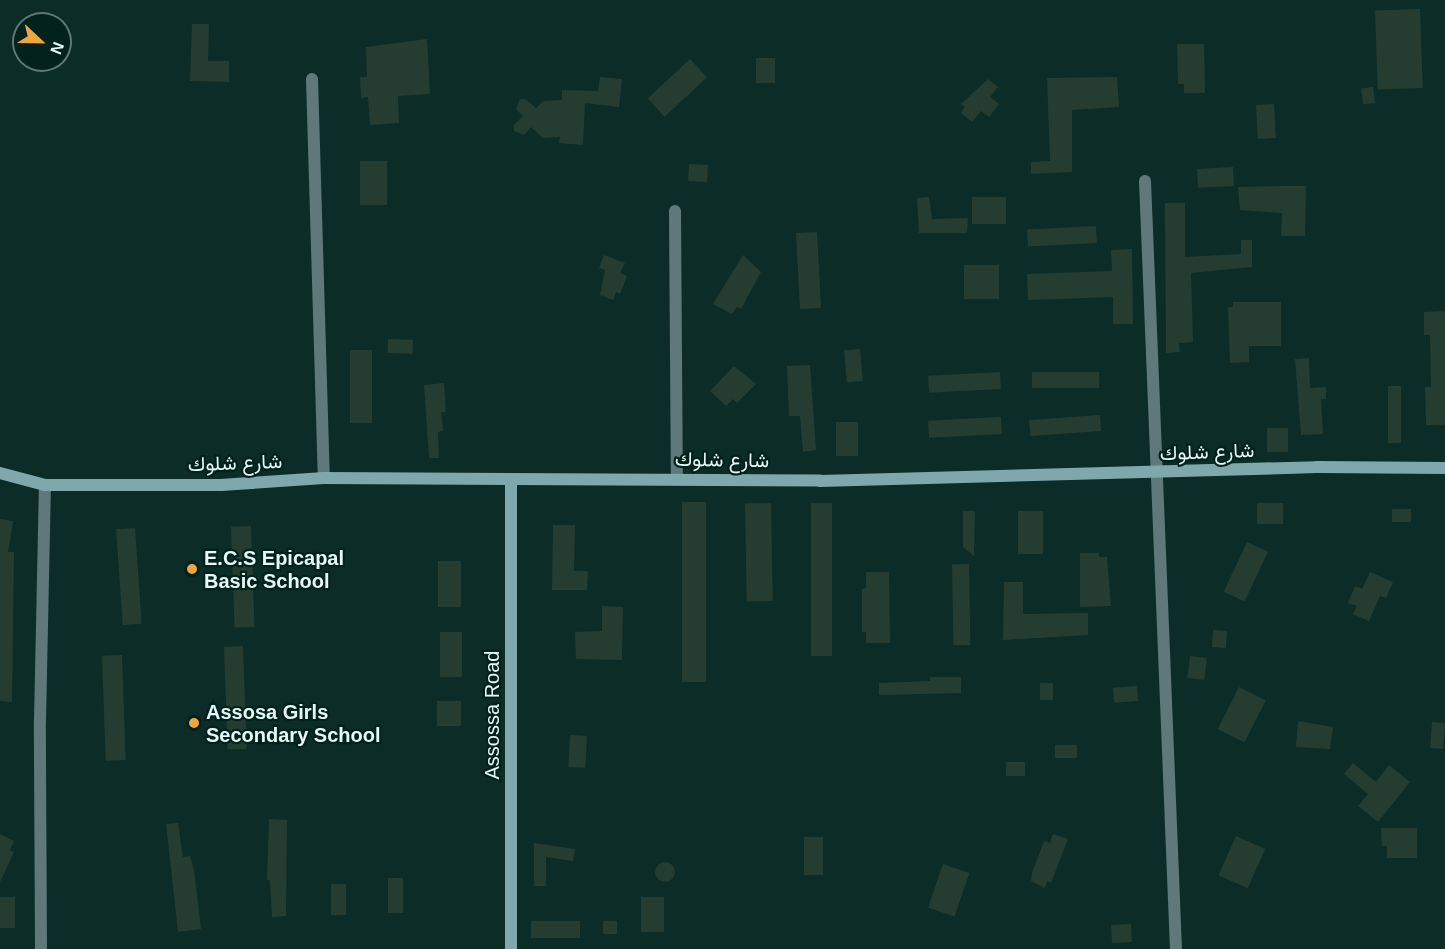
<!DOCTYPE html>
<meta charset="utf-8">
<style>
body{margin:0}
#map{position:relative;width:1445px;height:949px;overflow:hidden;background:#0c2c27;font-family:Arial,Vazirmatn,sans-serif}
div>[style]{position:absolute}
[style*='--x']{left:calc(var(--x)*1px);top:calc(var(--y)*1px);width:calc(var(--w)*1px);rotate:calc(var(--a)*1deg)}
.building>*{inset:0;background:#253d30;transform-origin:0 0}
.round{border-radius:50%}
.street>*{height:12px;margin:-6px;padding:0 6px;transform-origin:6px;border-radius:6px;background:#5f797b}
.secondary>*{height:12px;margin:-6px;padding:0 6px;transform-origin:6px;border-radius:6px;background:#7fa8ac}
.dots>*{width:16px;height:16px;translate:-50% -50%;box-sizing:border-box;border:3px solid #03221e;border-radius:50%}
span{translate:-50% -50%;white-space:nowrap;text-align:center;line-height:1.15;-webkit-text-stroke:4.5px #03221e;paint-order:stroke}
.street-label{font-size:20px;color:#e6f8f4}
.poi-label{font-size:20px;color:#e6f8f4;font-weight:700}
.left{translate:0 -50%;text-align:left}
.north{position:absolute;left:12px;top:12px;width:60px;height:60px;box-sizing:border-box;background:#03221e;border:2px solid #5e7874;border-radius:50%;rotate:112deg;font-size:16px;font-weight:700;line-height:24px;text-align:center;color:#e6f8f4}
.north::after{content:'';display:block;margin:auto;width:21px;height:27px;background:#efa73d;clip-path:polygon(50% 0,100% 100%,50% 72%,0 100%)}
</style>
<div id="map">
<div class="building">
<i style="left:1420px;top:9px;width:79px;height:45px;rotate:88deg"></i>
<i style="clip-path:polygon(192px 24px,209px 24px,208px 61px,229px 61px,229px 82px,190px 81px)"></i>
<i style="clip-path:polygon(427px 39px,430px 94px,398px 96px,399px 123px,370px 125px,368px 97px,361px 98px,360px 77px,367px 77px,366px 47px)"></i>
<i style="clip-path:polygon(1177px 44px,1204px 44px,1205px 93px,1184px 93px,1184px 84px,1178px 84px)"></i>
<i style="left:756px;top:58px;width:19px;height:25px"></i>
<i style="left:690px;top:59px;width:25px;height:58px;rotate:47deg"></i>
<i style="clip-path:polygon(600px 77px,622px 79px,619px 107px,585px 103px,583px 145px,559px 143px,560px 137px,543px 138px,531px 127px,524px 135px,514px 131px,514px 125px,523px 116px,516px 109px,520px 99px,525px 99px,536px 108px,543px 101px,562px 100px,562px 90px,598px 91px)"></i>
<i style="clip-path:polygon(1117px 77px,1119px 107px,1072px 110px,1072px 172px,1031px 174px,1031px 162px,1050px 161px,1047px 78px)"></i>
<i style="clip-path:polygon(988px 79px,998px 87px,990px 97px,999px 104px,989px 117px,981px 111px,972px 122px,961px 113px,965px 107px,961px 104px)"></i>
<i style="left:1373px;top:87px;width:16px;height:12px;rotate:83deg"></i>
<i style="left:1274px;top:104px;width:34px;height:18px;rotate:87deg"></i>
<i style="left:360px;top:161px;width:27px;height:44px"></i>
<i style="left:689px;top:164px;width:19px;height:17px;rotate:3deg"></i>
<i style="left:1233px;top:167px;width:19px;height:36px;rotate:87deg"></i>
<i style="clip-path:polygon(1282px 186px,1306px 186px,1305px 236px,1281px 236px,1282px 213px,1240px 210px,1238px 187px)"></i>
<i style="clip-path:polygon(929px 197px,932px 219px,968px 218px,967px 233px,919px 233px,917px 198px)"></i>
<i style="left:1006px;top:197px;width:27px;height:34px;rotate:90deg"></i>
<i style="clip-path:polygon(1165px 203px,1185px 203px,1185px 257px,1241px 254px,1241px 240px,1252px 240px,1252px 267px,1191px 273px,1193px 342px,1179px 343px,1180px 352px,1166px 353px)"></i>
<i style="left:1096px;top:226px;width:17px;height:69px;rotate:87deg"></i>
<i style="left:817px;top:232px;width:76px;height:21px;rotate:87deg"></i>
<i style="clip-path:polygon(1132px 249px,1133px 324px,1113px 324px,1113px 297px,1028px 300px,1027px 274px,1112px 271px,1111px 250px)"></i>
<i style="clip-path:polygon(604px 255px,625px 263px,620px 273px,627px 276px,620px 294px,616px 292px,613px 300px,600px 295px,605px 270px,599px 268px)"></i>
<i style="clip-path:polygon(743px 255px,761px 272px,741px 309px,737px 307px,732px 314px,713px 304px)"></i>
<i style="left:964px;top:265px;width:35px;height:34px"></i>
<i style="clip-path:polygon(1233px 302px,1281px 302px,1281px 346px,1249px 346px,1249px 362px,1230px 363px,1228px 307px,1233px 307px)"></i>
<i style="clip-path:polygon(1445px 311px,1445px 425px,1426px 425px,1425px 387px,1431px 387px,1430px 335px,1424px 335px,1424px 312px)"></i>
<i style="left:388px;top:339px;width:25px;height:14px;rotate:2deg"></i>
<i style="left:860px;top:349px;width:32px;height:16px;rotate:85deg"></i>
<i style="left:350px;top:350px;width:22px;height:73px"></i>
<i style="clip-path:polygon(1309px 358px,1310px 388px,1326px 387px,1326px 399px,1321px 399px,1323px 434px,1301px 435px,1295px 359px)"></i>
<i style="clip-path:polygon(810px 365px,816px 450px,803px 452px,800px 416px,789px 416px,787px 366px)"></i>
<i style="clip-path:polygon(734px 366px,756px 384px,737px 403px,733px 399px,726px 406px,710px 391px)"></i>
<i style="left:1000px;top:372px;width:17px;height:72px;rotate:87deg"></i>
<i style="left:1099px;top:372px;width:16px;height:67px;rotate:90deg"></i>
<i style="clip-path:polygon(444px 383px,446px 412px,441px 412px,443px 431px,438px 432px,439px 458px,429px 458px,424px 385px)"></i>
<i style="left:1388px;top:386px;width:13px;height:57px"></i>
<i style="left:1100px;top:415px;width:16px;height:71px;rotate:86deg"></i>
<i style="left:1001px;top:417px;width:17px;height:73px;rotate:87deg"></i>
<i style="left:836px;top:422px;width:22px;height:34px"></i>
<i style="left:1267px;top:428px;width:21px;height:24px"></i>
<i style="left:682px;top:502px;width:24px;height:180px"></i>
<i style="left:771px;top:503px;width:98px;height:26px;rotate:89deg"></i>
<i style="left:811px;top:503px;width:21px;height:153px"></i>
<i style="left:1257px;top:503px;width:26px;height:21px"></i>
<i style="left:1392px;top:509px;width:19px;height:13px"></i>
<i style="clip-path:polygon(963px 511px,975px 511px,974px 556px,963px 547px)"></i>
<i style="left:1018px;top:511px;width:25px;height:43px"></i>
<i style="clip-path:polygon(0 519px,13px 521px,8px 552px,14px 552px,12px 702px,0 701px)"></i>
<i style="clip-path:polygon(553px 525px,575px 525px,574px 571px,588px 571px,587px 590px,552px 590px)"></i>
<i style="left:251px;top:526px;width:101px;height:20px;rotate:88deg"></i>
<i style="left:135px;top:528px;width:96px;height:19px;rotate:86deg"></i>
<i style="left:1247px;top:542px;width:23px;height:55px;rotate:25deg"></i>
<i style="clip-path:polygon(1080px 553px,1099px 553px,1099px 557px,1107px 557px,1111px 606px,1080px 607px)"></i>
<i style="left:438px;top:561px;width:23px;height:46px"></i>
<i style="left:969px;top:564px;width:81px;height:17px;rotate:89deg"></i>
<i style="clip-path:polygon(866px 572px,889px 572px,890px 643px,866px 643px,866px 632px,862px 632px,862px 589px,866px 588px)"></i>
<i style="clip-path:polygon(1370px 572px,1393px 582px,1386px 598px,1380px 596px,1369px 621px,1353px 614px,1357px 606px,1348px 603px,1355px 586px,1362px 589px)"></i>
<i style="clip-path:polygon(1004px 582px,1023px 582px,1023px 614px,1088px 613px,1088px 635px,1003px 640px)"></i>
<i style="clip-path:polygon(602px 606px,623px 607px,622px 660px,576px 659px,575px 632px,602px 631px)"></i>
<i style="left:1213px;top:630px;width:14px;height:17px;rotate:4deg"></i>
<i style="left:440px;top:632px;width:22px;height:45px"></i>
<i style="left:243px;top:646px;width:103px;height:19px;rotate:88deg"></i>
<i style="left:122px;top:655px;width:105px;height:20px;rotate:88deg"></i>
<i style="left:1190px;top:656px;width:17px;height:22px;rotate:7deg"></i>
<i style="clip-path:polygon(930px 677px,961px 677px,961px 693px,879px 695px,879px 683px,930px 681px)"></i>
<i style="left:1040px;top:683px;width:13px;height:17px"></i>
<i style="left:1137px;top:686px;width:15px;height:24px;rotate:86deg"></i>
<i style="left:1239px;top:687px;width:30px;height:47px;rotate:27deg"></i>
<i style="left:461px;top:701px;width:25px;height:24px;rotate:90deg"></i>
<i style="clip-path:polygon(1298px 721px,1333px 727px,1330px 749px,1296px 747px)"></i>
<i style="left:1432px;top:722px;width:13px;height:26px;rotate:4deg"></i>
<i style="left:570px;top:735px;width:17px;height:32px;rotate:3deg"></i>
<i style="left:1055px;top:745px;width:22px;height:13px"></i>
<i style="left:1006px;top:762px;width:19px;height:14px"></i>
<i style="clip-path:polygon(1353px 763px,1376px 782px,1389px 765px,1410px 782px,1378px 822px,1358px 806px,1368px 794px,1344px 774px)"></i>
<i style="clip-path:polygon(269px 819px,287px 820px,286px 916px,272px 917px,270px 880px,267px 880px)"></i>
<i style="clip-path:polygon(178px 823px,183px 857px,190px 856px,194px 870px,201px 929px,178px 932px,166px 824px)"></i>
<i style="clip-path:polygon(1381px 828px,1417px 828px,1417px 858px,1387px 858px,1387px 846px,1382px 846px)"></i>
<i style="clip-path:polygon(0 834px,14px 841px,10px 850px,14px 852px,0 882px)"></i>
<i style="clip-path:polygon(1053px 834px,1068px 839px,1051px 883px,1047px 881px,1045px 888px,1031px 881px,1032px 873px,1044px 841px,1050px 843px)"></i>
<i style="left:1236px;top:836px;width:32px;height:43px;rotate:24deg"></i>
<i style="left:804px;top:837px;width:19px;height:38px"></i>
<i style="clip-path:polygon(534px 843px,575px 849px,573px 861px,546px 857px,546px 886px,534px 886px)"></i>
<i class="round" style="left:655px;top:862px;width:20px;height:20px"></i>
<i style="left:943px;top:864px;width:28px;height:46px;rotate:19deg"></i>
<i style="left:388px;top:878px;width:15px;height:35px"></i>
<i style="left:331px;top:884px;width:15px;height:31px"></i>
<i style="left:0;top:897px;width:15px;height:31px"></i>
<i style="left:641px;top:897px;width:23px;height:35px"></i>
<i style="left:531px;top:921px;width:49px;height:17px"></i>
<i style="left:603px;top:921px;width:14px;height:13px"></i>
<i style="left:1131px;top:924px;width:18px;height:20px;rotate:87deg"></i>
</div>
<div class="street">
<i style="--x:312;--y:79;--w:399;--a:88.3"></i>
<i style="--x:1145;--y:181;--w:769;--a:87.69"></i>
<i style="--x:675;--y:211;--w:266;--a:89.6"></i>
<i style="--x:41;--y:949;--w:228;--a:-90.3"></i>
<i style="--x:40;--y:721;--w:236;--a:-88.8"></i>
</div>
<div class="secondary">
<i style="--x:0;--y:473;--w:47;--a:14.9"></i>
<i style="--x:45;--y:485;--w:176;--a:0"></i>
<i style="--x:221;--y:485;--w:103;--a:-3.9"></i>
<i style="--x:324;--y:478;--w:496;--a:0.3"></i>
<i style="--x:820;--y:481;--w:497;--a:-1.6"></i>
<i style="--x:1317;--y:467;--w:128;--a:0.4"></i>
<i style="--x:511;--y:949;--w:467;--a:-90"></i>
</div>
<div class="dots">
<i style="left:192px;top:569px;background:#efa73d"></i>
<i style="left:194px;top:723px;background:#efa73d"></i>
</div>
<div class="street-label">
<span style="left:1207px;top:452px;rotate:-2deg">شارع شلوك</span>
<span style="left:722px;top:460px;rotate:1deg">شارع شلوك</span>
<span style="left:235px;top:463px;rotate:-2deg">شارع شلوك</span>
<span style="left:492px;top:715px;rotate:-90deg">Assossa Road</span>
</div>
<div class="poi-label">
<span class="left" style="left:204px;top:570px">E.C.S Epicapal<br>Basic School</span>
<span class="left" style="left:206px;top:724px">Assosa Girls<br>Secondary School</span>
</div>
<div class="north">N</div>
</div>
